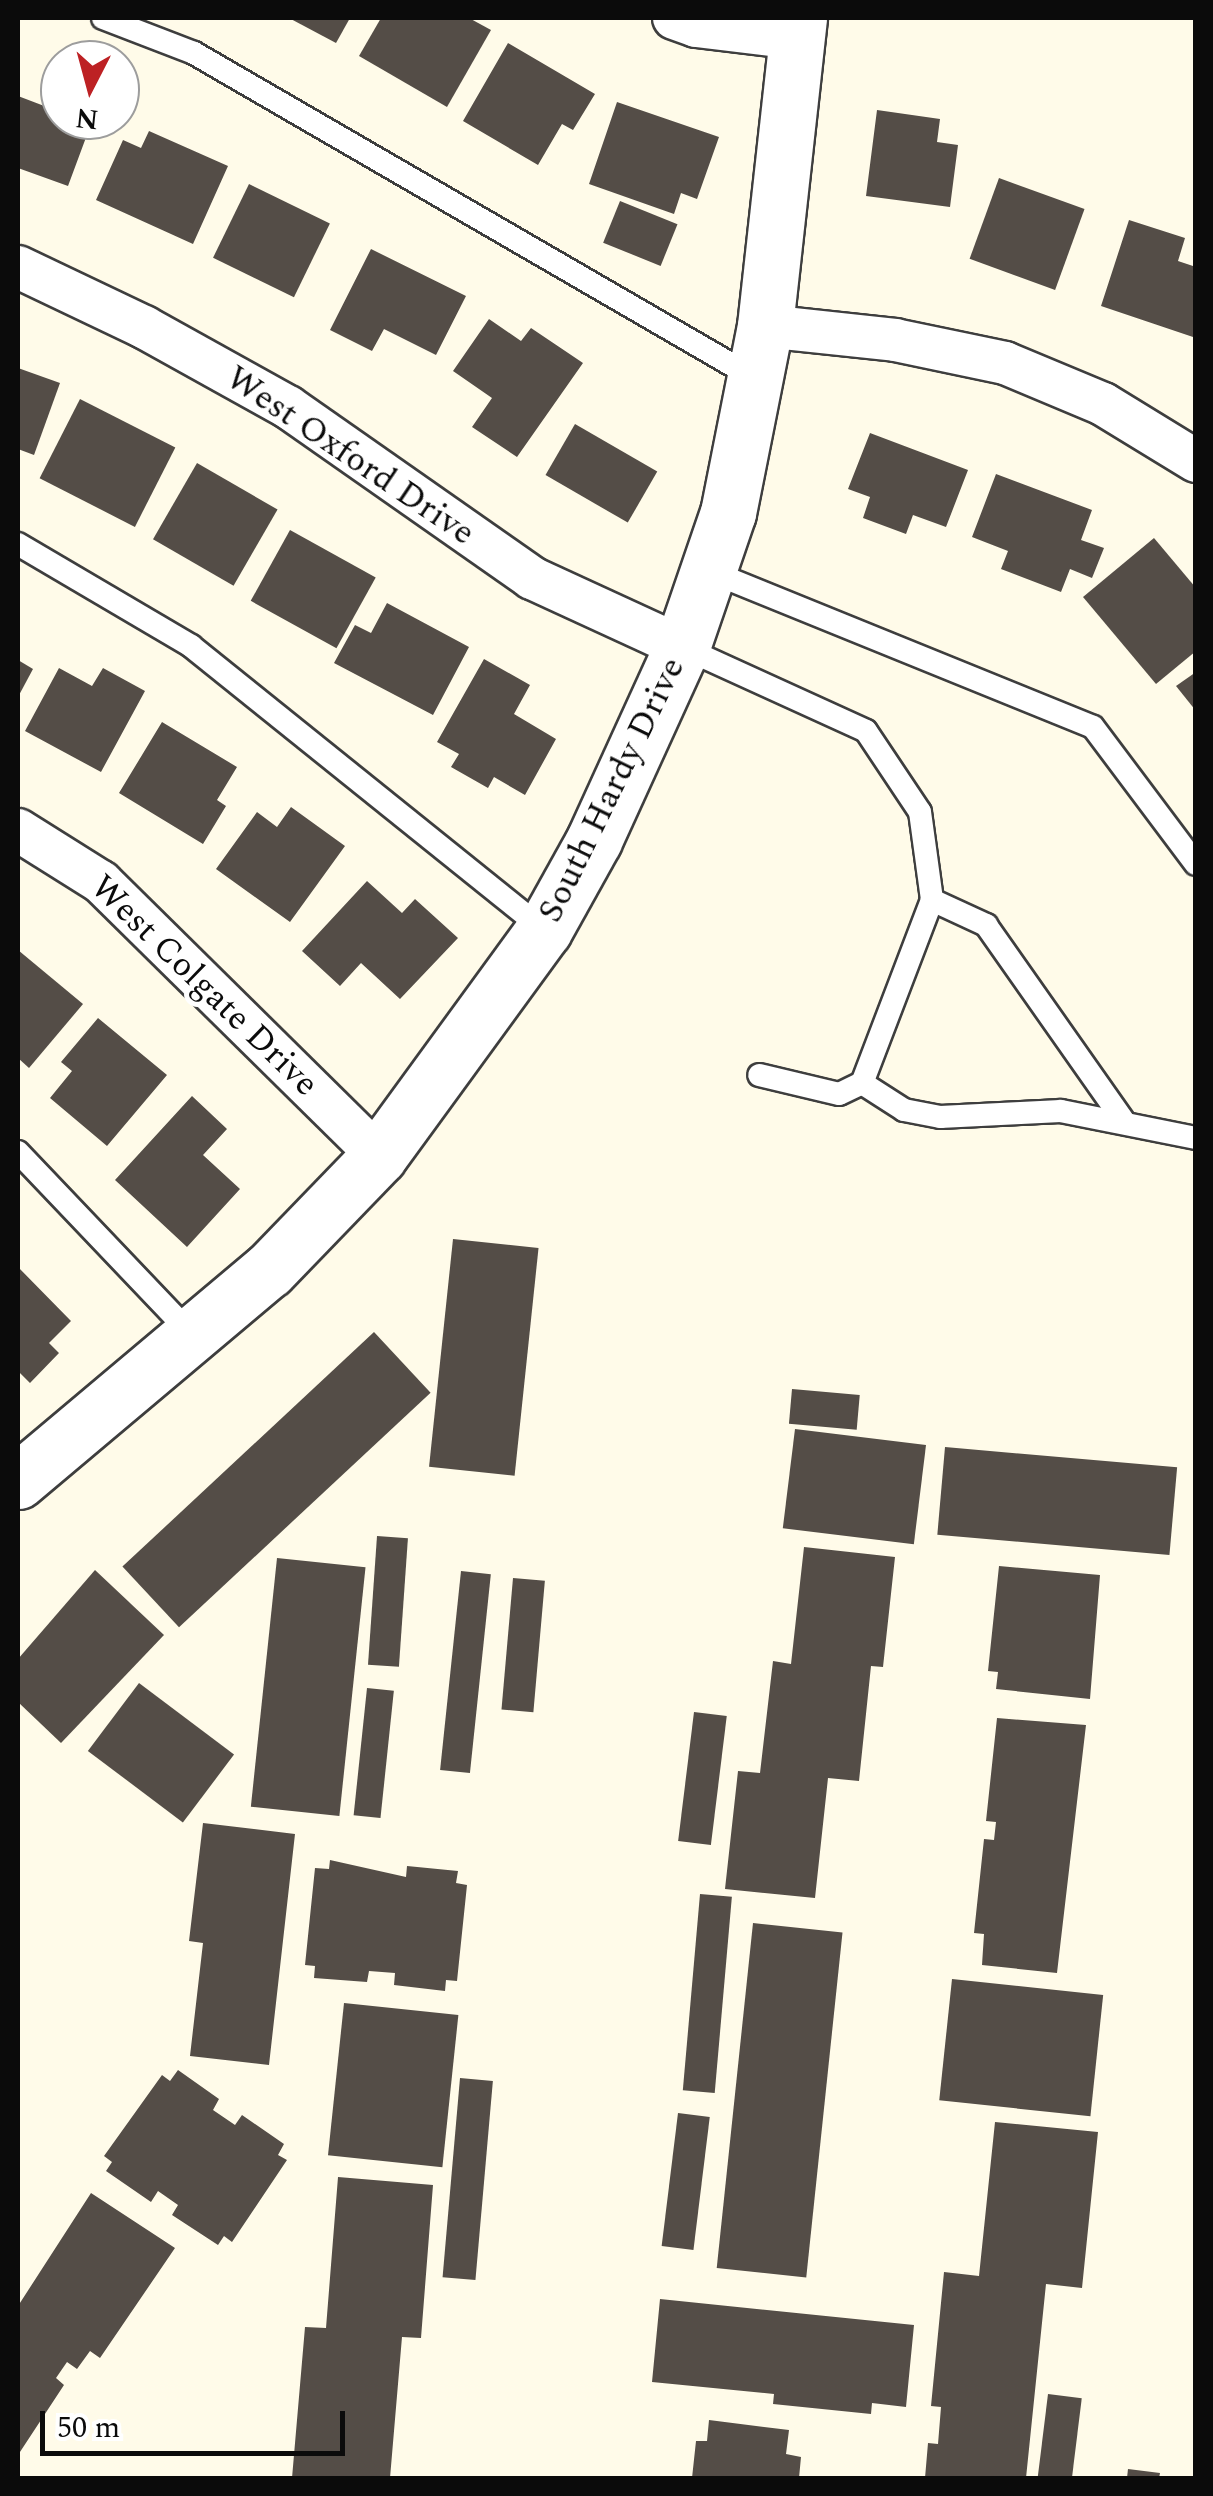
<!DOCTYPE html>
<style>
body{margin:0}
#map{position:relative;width:1213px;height:2496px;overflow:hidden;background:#fffbe9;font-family:Spectral,serif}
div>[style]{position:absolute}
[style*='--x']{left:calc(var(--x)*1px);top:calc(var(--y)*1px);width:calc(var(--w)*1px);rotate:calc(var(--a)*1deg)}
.building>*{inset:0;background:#544d47;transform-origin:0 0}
.roads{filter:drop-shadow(2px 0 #3e3e3e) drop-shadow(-2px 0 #3e3e3e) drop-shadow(0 2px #3e3e3e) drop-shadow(0 -2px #3e3e3e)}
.service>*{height:22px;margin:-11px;padding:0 11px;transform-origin:11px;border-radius:11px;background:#fff}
.minor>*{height:42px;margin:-21px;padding:0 21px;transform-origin:21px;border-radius:21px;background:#fff}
.tertiary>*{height:55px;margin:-27.5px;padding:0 27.5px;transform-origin:27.5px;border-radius:27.5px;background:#fff}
span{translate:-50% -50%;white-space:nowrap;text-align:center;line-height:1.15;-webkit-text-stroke:10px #fff;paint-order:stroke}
.street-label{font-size:35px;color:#0b0b0b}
.frame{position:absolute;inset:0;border:20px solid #0b0b0b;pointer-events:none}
.north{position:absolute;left:40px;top:40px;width:100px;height:100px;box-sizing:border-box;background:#fff;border:2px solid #9d9d9d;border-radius:50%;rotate:186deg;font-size:28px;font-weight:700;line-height:40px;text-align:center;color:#0b0b0b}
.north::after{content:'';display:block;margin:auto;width:35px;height:45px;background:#bd2124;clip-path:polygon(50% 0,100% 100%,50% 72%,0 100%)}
.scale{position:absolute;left:40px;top:2411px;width:305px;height:45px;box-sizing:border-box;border:5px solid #0b0b0b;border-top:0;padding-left:12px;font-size:30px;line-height:35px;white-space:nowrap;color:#0b0b0b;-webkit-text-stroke:8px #fff;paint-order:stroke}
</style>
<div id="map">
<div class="building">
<i style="clip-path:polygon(289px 18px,350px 18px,336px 43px)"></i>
<i style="clip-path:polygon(381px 18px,469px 18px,491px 30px,447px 107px,359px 56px)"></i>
<i style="clip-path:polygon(508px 43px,595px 94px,573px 130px,562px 124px,538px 165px,463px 121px)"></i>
<i style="clip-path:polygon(18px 96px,60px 112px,60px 120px,91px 124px,68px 186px,18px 168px)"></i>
<i style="clip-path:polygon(617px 102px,719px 137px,697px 199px,681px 193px,674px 214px,589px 184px)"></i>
<i style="clip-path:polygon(877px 110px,940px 119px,937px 142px,958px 145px,950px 207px,866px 196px)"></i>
<i style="clip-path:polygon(149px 131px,228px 166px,193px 244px,96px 200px,123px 140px,141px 148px)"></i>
<i style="left:999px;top:178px;width:91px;height:86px;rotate:20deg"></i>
<i style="left:249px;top:184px;width:90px;height:82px;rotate:26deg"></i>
<i style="left:620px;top:201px;width:62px;height:45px;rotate:22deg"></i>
<i style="clip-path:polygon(1129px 220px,1185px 238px,1178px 261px,1196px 267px,1193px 337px,1101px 306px)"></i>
<i style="clip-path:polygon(371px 249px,466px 296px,436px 355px,384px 329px,372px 351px,330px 330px)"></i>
<i style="clip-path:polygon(489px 319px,521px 341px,531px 328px,583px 363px,517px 457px,472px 427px,492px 398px,453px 371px)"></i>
<i style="clip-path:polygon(18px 368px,60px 383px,34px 455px,18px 449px)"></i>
<i style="left:80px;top:399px;width:107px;height:89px;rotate:27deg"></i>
<i style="left:575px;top:424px;width:95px;height:59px;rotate:30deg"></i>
<i style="clip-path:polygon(870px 433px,968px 470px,946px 527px,913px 515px,906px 534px,863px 518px,870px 497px,848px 489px)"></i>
<i style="left:197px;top:463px;width:93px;height:88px;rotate:30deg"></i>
<i style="clip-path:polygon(996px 474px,1092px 510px,1081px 540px,1104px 548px,1092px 578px,1070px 569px,1061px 592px,1001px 569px,1008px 551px,972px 537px)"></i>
<i style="left:290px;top:530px;width:98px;height:81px;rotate:29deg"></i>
<i style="clip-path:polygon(1154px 538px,1196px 588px,1196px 651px,1156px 684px,1083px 597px)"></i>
<i style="clip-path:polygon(387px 603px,469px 647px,433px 715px,334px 663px,355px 625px,371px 633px)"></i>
<i style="clip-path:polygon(484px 659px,530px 685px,514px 714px,556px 739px,525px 795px,494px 777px,488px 788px,451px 767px,459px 754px,437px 742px)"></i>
<i style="clip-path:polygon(18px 660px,33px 669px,18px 697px)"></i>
<i style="clip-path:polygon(59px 668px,92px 686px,103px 668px,145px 691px,101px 772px,25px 731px)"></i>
<i style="clip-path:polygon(1196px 672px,1196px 711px,1176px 686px)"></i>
<i style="clip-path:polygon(162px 722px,237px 767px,217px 800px,226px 806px,203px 844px,119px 793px)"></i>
<i style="clip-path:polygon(291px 807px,345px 846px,290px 922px,216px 869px,257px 812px,277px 827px)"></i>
<i style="clip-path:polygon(367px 881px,402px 913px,415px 899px,458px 938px,400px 999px,361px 963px,340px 986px,302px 951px)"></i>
<i style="clip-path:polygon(18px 950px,83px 1004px,29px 1068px,18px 1058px)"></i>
<i style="clip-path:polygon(98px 1018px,167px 1075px,107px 1146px,50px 1098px,72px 1071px,61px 1062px)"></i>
<i style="clip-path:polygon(192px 1096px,227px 1129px,203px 1155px,240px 1189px,187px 1247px,115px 1180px)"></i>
<i style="left:453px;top:1239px;width:86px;height:229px;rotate:6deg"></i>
<i style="clip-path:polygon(18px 1267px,71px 1321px,49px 1343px,59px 1353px,30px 1383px,18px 1371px)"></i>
<i style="left:374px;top:1332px;width:83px;height:344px;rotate:47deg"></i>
<i style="left:792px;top:1389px;width:68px;height:35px;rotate:5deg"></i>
<i style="left:795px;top:1429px;width:132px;height:100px;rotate:7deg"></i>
<i style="left:945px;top:1447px;width:233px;height:88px;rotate:5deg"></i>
<i style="left:377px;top:1536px;width:31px;height:129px;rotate:4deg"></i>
<i style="clip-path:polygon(804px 1547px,895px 1557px,883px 1667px,871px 1666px,859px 1781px,828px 1778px,815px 1898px,725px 1889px,738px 1771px,760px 1773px,773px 1661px,791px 1664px)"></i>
<i style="left:277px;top:1558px;width:89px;height:250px;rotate:6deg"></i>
<i style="clip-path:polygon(999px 1566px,1100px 1575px,1090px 1699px,996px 1689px,998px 1672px,988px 1671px)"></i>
<i style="clip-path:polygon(95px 1570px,164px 1635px,61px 1743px,18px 1702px,18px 1659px)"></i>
<i style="left:461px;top:1571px;width:30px;height:200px;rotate:6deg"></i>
<i style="left:513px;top:1578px;width:32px;height:132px;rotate:5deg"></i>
<i style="left:139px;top:1683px;width:119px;height:85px;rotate:37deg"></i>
<i style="left:367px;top:1688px;width:27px;height:128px;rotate:6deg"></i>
<i style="left:694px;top:1712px;width:33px;height:130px;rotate:7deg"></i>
<i style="clip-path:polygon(997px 1718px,1086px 1725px,1057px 1973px,982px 1965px,984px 1934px,974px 1933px,984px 1839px,994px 1840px,996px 1822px,986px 1821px)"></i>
<i style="clip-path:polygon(203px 1823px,295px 1834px,269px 2065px,190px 2056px,203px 1943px,189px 1941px)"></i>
<i style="clip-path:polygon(330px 1860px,406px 1877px,407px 1866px,458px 1871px,456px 1883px,467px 1885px,457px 1981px,446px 1980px,445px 1991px,394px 1985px,395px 1973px,369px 1971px,367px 1982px,314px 1978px,315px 1966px,305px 1965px,315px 1868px,329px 1869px)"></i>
<i style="left:700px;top:1894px;width:32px;height:197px;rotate:5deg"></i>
<i style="left:753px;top:1923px;width:90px;height:347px;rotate:6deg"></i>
<i style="left:952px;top:1979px;width:152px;height:122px;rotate:6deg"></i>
<i style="left:344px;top:2003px;width:115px;height:153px;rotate:6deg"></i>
<i style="clip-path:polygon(178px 2070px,219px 2099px,213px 2110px,235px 2125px,242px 2115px,284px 2144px,278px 2155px,287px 2160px,232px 2242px,224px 2236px,218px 2245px,172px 2215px,178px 2205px,158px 2191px,151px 2202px,106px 2171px,112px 2162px,104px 2156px,162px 2075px,170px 2081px)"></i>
<i style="left:460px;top:2078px;width:33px;height:200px;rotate:5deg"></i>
<i style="left:678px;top:2113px;width:32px;height:134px;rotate:7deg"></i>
<i style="clip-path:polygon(995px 2122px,1098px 2132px,1082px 2288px,1046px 2284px,1026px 2478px,925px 2478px,928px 2443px,938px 2444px,941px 2407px,931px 2406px,944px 2272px,979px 2276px)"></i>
<i style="clip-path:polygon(338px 2177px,433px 2185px,421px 2338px,402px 2337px,390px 2478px,292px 2478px,305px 2327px,326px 2328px)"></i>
<i style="clip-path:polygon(91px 2193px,175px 2248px,100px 2358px,90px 2351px,77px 2369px,67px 2362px,56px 2378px,64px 2385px,18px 2455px,18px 2306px)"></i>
<i style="clip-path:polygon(660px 2299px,914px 2325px,906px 2407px,872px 2403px,871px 2414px,773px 2404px,774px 2394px,652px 2382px)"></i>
<i style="left:1048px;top:2394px;width:34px;height:84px;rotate:7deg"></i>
<i style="clip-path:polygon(709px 2420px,789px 2430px,786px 2454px,801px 2457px,799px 2478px,692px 2478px,696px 2441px,707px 2441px)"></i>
<i style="clip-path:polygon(1128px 2469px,1160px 2473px,1159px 2478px,1127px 2478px)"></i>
</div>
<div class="roads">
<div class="service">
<i style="--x:103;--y:18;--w:97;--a:21"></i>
<i style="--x:194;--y:53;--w:646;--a:30.1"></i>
<i style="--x:18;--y:544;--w:201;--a:30.5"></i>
<i style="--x:191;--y:646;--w:453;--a:38.8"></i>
<i style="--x:709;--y:571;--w:414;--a:22.1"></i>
<i style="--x:1093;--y:727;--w:171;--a:53.1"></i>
<i style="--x:682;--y:647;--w:202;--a:24.5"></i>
<i style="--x:866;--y:731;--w:97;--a:56.3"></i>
<i style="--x:920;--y:812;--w:89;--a:82.2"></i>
<i style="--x:932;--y:900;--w:196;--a:110.9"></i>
<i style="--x:862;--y:1083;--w:25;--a:154"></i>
<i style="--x:839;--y:1094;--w:82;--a:-166.6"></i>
<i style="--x:932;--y:900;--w:60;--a:24.8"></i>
<i style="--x:986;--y:925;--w:238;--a:54.9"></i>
<i style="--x:862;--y:1083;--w:50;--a:32.7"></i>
<i style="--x:904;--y:1110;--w:37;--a:11"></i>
<i style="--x:940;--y:1117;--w:121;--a:-2.8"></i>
<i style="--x:1061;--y:1111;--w:138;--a:11.3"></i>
<i style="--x:18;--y:1152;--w:253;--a:46.4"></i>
</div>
<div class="minor">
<i style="--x:674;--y:18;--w:23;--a:20"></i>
<i style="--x:696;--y:26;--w:102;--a:6.8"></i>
<i style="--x:18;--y:267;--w:140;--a:25.5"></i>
<i style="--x:144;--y:327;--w:165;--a:29.1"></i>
<i style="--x:288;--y:407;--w:298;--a:35"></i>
<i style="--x:532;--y:578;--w:165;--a:24.7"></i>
<i style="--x:765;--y:326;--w:131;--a:6.1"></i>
<i style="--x:895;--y:340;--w:112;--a:11.8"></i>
<i style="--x:1005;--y:363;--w:106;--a:22.7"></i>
<i style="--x:1103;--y:404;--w:109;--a:31.5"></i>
<i style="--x:18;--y:830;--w:98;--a:32.1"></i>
<i style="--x:101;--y:882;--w:390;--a:44.6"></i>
</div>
<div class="tertiary">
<i style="--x:18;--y:1481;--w:328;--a:-40.1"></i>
<i style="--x:269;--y:1270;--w:158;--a:-46"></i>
<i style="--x:379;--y:1156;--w:280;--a:-53.9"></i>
<i style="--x:544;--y:930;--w:103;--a:-60.9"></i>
<i style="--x:594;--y:840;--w:212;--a:-65.5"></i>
<i style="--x:682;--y:647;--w:142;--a:-71.1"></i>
<i style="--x:728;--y:513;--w:191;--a:-78.8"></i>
<i style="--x:765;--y:326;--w:310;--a:-83.7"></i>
</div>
</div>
<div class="street-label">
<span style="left:350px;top:456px;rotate:34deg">West Oxford Drive</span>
<span style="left:612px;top:790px;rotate:-64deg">South Hardy Drive</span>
<span style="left:204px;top:986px;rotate:44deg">West Colgate Drive</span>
</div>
<div class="frame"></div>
<div class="north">N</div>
<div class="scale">50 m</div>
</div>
